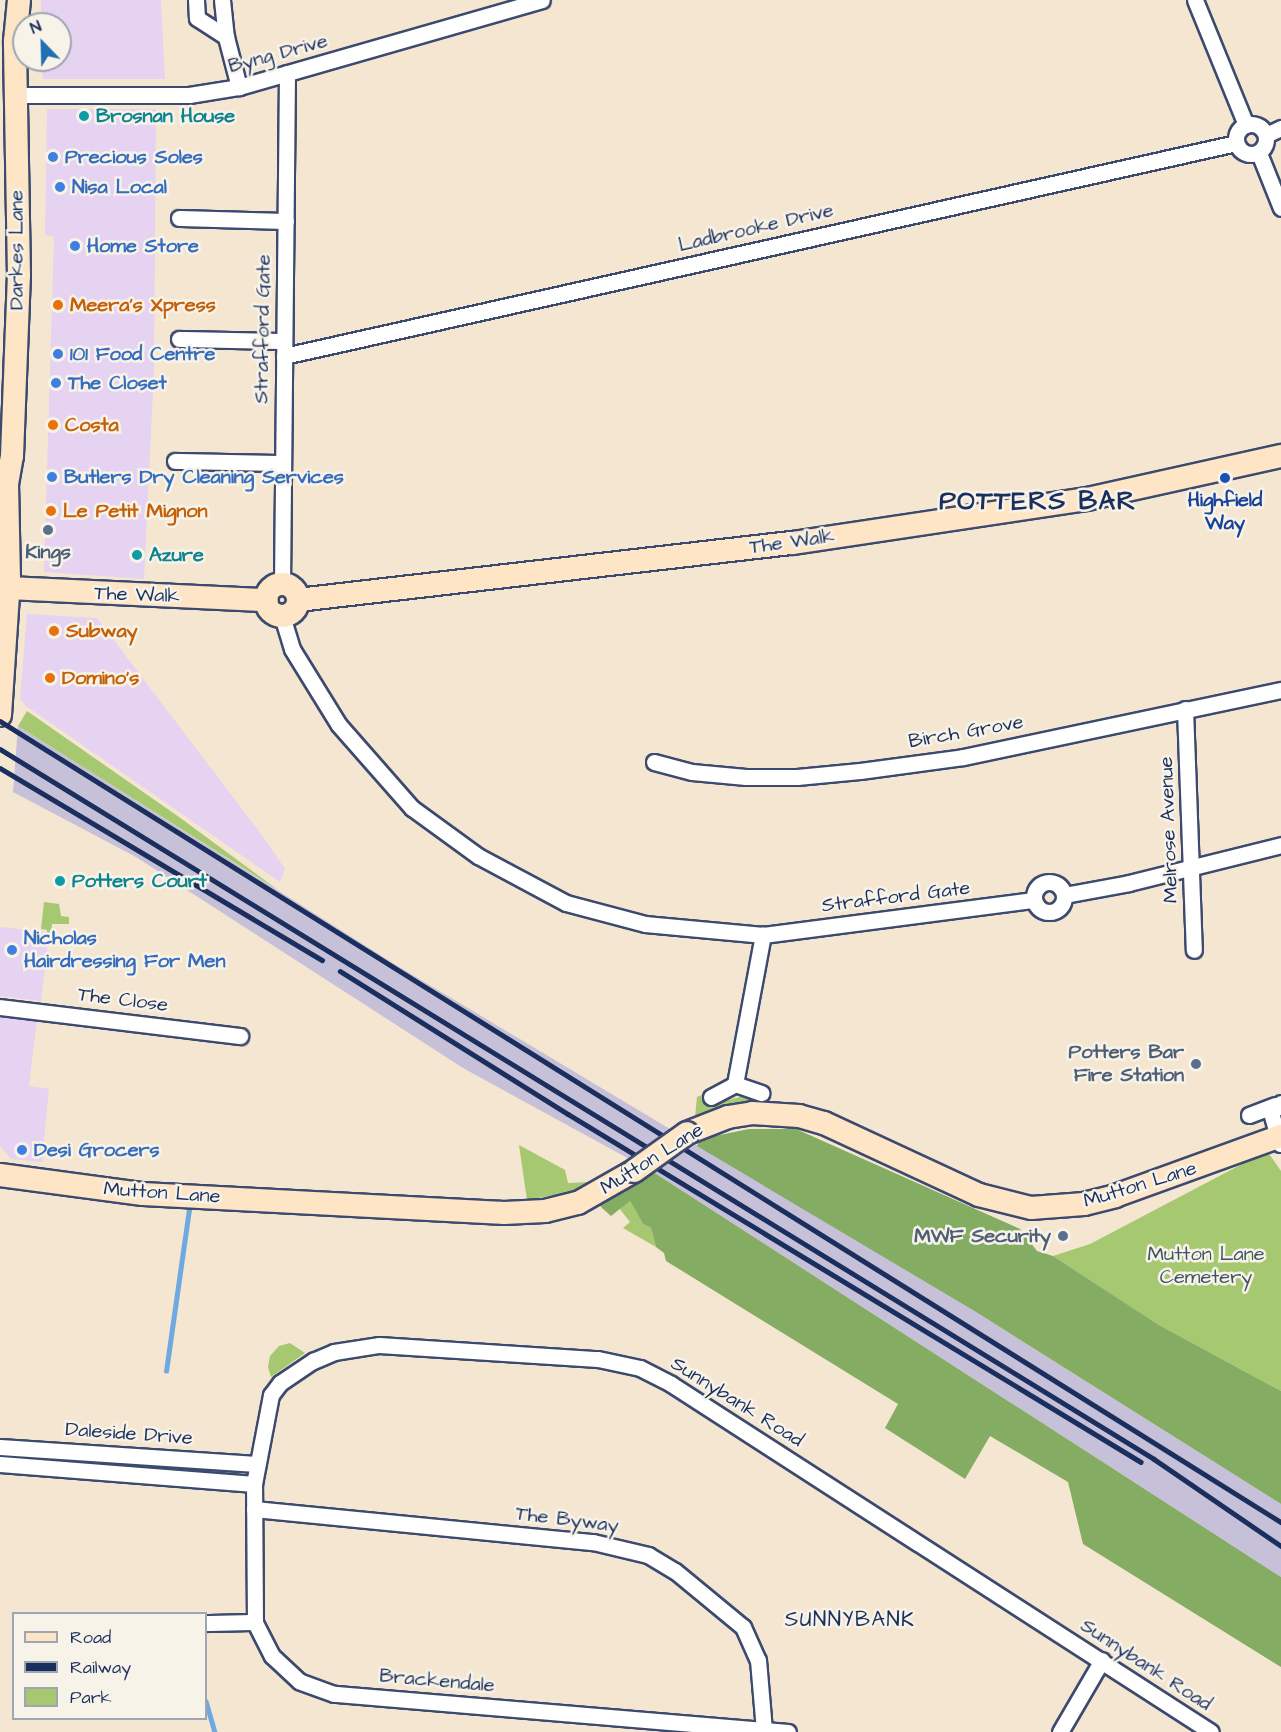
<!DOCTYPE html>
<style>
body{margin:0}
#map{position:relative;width:1281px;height:1732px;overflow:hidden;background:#f4e6d1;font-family:"Architects Daughter",sans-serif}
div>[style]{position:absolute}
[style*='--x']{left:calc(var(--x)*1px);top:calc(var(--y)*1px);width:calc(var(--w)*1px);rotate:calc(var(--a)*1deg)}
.built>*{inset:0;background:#e5d3f1}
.industrial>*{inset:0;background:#c7c0d9}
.green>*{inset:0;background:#a6c871}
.forest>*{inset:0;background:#84ac63}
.stream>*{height:4.5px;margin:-2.25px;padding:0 2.25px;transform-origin:2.25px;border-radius:2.25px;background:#6eaadf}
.roads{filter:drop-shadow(2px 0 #3c4a6f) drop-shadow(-2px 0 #3c4a6f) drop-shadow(0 2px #3c4a6f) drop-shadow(0 -2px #3c4a6f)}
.street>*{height:15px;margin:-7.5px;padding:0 7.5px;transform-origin:7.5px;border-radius:7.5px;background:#fff}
.street>.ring{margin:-7.5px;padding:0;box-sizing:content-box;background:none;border:15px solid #fff;border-radius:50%}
.secondary>*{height:22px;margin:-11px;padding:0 11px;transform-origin:11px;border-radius:11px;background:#fde5c5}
.secondary>.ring{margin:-11px;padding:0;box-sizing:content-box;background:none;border:22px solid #fde5c5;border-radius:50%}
.rail>*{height:4.5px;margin:-2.25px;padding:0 2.25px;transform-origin:2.25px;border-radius:2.25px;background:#1b2f5e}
.bridges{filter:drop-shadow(2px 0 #3c4a6f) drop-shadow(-2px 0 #3c4a6f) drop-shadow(0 2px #3c4a6f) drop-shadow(0 -2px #3c4a6f)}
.secondary-bridge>*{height:22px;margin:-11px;padding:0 11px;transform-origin:11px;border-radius:11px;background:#fde5c5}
.dots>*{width:16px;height:16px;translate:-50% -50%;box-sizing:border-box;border:3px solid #f7f3e8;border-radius:50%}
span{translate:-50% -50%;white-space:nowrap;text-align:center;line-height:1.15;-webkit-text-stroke:5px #f7f3e8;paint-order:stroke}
.street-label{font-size:20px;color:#1b2f5e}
.culture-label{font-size:20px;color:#0d838f;font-weight:700}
.left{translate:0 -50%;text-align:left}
.shop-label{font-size:20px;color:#366cbe;font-weight:700}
.food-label{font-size:20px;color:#c56008;font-weight:700}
.transit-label{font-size:20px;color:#164399;font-weight:700}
.service-label{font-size:20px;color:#4e5e75;font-weight:700}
.right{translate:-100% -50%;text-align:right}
.park-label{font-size:20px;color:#3e5563}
.neighbourhood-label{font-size:21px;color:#1b2f5e;letter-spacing:1.5px}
.district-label{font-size:26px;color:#1b2f5e;font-weight:700;letter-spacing:1.5px}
.legend{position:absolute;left:12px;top:1612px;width:195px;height:108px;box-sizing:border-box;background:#f7f3e8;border:2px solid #9fa5b1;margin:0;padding:8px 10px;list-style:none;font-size:18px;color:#1b2f5e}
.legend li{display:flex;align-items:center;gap:12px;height:30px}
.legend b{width:30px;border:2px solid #9fa5b1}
.north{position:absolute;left:12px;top:12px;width:60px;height:60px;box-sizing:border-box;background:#f7f3e8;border:2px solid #9fa5b1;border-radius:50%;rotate:337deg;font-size:16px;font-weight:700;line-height:24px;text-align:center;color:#1b2f5e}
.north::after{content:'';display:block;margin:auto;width:21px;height:27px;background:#1f6fb2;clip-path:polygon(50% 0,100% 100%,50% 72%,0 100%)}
</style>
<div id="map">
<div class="built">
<i style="clip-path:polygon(41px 0,161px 0,165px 79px,43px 79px,41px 60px,60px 60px,60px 24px,41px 24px)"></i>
<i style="clip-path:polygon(47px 109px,156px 109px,154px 370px,144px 579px,44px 572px,54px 236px,45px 235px)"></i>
<i style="clip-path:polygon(27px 614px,97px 618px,264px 838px,285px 869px,280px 882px,26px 706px,20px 699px)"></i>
<i style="clip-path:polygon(0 927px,49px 932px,41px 1001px,0 996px)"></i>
<i style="clip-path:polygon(0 1015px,37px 1020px,29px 1086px,49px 1089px,42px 1162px,11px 1159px,0 1146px)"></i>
</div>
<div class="industrial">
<i style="clip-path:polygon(18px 726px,396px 965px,976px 1312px,1281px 1504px,1281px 1577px,653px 1172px,463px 1068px,136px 857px,13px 792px)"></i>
</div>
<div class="green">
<i style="clip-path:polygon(27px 711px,179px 817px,278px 890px,18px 726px)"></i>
<i style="clip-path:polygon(44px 902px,59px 904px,61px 916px,69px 917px,69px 924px,52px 924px,51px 935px,47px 939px,47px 930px,41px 929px)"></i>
<i style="clip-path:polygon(704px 1094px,710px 1105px,743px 1096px,759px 1101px,695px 1117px,697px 1097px)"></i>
<i style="clip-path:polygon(519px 1145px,565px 1170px,568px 1183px,589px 1182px,610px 1173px,570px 1192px,527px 1200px)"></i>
<i style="clip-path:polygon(1267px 1151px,1281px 1171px,1281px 1391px,1159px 1325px,1053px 1256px,1090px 1244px)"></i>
<i style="clip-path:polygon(630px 1201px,643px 1224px,651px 1228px,656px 1247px,623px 1228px,630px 1222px,619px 1208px)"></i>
<i style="clip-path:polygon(290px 1343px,305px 1353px,271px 1377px,268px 1367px,270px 1356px,279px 1346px)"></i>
<i style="clip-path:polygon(66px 1456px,239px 1469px,242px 1473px,238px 1476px,68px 1463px)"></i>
</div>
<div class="forest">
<i style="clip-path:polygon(749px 1129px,796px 1129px,1020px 1229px,1037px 1251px,1053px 1256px,1159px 1325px,1281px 1391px,1281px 1504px,976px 1312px,697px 1146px,700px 1139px)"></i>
<i style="clip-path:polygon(653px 1172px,1281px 1577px,1281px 1667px,1083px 1544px,1068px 1482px,990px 1436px,965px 1479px,885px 1428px,898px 1404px,666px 1261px,664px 1253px,656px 1247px,651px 1228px,643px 1224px,630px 1201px,611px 1216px,602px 1208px,599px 1204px)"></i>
</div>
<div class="stream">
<i style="--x:166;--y:1371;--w:163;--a:-81.9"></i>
<i style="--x:206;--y:1701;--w:32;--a:74"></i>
</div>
<div class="roads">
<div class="street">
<i style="--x:196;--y:0;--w:18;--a:87"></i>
<i style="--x:197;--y:18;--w:35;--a:33"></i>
<i style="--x:222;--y:0;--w:37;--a:84"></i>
<i style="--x:226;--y:37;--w:52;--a:75.4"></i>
<i style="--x:1195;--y:0;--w:135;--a:67.8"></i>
<i style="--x:16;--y:95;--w:173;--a:0"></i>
<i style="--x:189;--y:95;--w:51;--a:-9.1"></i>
<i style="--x:239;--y:87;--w:315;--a:-16"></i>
<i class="ring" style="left:1236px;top:124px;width:15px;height:15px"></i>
<i style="--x:1266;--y:135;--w:17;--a:-25"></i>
<i style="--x:1259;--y:153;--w:59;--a:68.2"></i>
<i style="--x:179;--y:218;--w:107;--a:1.6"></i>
<i style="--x:179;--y:339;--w:105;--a:1.1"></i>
<i style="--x:284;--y:356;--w:976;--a:-12.61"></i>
<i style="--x:175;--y:461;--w:107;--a:1.1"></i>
<i style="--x:282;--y:585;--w:512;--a:-89.44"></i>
<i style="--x:282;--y:616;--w:34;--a:73"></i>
<i style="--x:292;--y:649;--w:89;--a:58.3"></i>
<i style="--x:339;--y:725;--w:111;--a:48.7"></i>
<i style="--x:412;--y:808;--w:82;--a:36"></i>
<i style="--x:478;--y:856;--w:100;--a:28.1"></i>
<i style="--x:566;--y:903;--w:82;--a:14.9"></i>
<i style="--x:645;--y:924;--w:119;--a:5.3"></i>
<i style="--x:763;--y:935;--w:273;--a:-7.4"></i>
<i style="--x:1185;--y:709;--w:241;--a:87.9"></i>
<i style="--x:654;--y:762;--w:39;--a:15"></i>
<i style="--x:692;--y:772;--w:54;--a:5.3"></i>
<i style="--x:746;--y:777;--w:51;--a:0"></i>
<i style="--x:797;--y:777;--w:63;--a:-5.4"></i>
<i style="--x:860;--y:771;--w:104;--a:-7.7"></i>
<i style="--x:963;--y:757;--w:325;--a:-11.9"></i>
<i class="ring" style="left:1034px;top:882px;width:15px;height:15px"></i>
<i style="--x:1065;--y:895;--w:65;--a:-10.6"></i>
<i style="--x:1129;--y:883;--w:157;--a:-14"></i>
<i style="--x:0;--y:1007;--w:242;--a:6.9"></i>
<i style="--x:735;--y:1084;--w:28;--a:19"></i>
<i style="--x:711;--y:1097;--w:27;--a:-28"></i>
<i style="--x:735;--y:1084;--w:152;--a:-79.4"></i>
<i style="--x:1249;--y:1115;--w:28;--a:-21"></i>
<i style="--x:1280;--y:1144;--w:32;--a:-106"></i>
<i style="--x:1271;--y:1113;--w:14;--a:-45"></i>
<i style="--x:0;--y:1447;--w:257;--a:3.8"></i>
<i style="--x:0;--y:1464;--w:255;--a:4.5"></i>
<i style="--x:254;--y:1509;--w:341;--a:5.6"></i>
<i style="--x:593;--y:1542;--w:57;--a:13.3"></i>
<i style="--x:648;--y:1555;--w:31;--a:31"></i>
<i style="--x:675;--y:1571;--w:88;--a:39.5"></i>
<i style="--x:743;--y:1627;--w:36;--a:66"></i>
<i style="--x:758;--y:1660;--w:70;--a:85.1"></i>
<i style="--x:206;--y:1623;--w:49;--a:-1.2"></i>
<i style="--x:788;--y:1732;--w:456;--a:-175.2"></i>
<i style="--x:334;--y:1694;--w:37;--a:-160"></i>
<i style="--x:299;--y:1681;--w:37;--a:-137"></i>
<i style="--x:272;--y:1656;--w:38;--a:-117"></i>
<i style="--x:255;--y:1622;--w:138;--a:-90.4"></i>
<i style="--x:254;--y:1484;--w:91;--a:-79.2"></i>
<i style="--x:271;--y:1395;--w:15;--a:-53"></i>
<i style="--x:280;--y:1383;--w:40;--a:-34"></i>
<i style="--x:313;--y:1361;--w:23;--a:-23"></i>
<i style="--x:334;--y:1352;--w:46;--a:-8.8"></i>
<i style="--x:379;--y:1345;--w:219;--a:3.7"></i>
<i style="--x:598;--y:1359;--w:43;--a:12.1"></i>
<i style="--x:640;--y:1368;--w:35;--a:27"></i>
<i style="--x:671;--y:1384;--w:642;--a:32.8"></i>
<i style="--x:1060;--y:1732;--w:83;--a:-59.7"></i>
</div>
<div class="secondary">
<i class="ring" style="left:266px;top:584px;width:10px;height:10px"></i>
<i style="--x:8;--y:588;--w:259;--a:2.7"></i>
<i style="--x:298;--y:600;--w:498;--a:-6.6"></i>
<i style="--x:793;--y:543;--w:297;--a:-8.5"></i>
<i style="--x:1087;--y:499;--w:199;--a:-12.5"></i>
<i style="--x:0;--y:715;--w:136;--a:-86.2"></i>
<i style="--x:9;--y:579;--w:95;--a:-91.2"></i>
<i style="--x:7;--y:484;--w:28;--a:-80"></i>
<i style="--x:12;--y:456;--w:180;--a:-87.8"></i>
<i style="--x:19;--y:276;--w:235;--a:-91"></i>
<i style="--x:15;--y:41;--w:41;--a:-84.4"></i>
<i style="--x:687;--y:1133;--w:44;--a:-21.3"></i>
<i style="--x:728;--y:1117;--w:24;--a:-9"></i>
<i style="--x:752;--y:1113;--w:47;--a:3.7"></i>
<i style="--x:799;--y:1116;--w:26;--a:16"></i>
<i style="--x:824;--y:1123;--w:171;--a:24.9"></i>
<i style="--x:979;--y:1195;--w:54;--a:14"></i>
<i style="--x:1031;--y:1208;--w:53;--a:-4.3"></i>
<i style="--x:1084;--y:1204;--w:32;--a:-14"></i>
<i style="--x:1115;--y:1196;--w:177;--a:-19.9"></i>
<i style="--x:0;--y:1175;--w:144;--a:7.6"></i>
<i style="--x:143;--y:1194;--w:361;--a:3"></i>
<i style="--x:504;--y:1213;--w:41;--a:-2.8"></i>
<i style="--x:545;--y:1211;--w:34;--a:-14"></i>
<i style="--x:578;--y:1203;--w:64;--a:-29.7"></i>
</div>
</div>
<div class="rail">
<i style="--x:0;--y:721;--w:1511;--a:32.02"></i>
<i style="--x:0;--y:749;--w:1355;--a:31.6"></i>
<i style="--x:1154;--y:1459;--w:154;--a:34.4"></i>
<i style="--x:0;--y:768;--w:375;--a:30.8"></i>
<i style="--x:340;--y:971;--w:269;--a:32.1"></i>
<i style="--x:568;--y:1114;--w:670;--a:31.27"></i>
</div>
<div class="bridges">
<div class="secondary-bridge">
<i style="--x:634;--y:1171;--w:65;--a:-35.6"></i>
</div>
</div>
<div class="dots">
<i style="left:84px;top:116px;background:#0f9aa8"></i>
<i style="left:53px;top:157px;background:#3f7fe0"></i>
<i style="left:60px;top:187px;background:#3f7fe0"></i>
<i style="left:75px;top:246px;background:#3f7fe0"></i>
<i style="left:58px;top:305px;background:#e8710a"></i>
<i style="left:58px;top:354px;background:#3f7fe0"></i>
<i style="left:56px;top:383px;background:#3f7fe0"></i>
<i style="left:53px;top:425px;background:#e8710a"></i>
<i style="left:52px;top:477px;background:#3f7fe0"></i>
<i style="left:1225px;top:478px;background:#1a4fb4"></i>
<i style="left:51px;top:511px;background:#e8710a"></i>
<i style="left:48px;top:530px;background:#5c6f8a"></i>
<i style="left:137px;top:555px;background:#0f9aa8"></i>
<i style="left:54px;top:631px;background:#e8710a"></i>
<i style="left:50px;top:678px;background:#e8710a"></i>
<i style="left:60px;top:881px;background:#0f9aa8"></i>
<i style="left:12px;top:950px;background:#3f7fe0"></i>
<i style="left:1196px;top:1064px;background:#5c6f8a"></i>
<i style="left:22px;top:1150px;background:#3f7fe0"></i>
<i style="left:1063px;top:1236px;background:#5c6f8a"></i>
</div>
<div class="street-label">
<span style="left:278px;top:54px;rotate:-15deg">Byng Drive</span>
<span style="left:756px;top:228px;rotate:-13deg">Ladbrooke Drive</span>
<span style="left:17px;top:250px;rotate:-90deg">Darkes Lane</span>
<span style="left:263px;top:329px;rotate:-89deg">Strafford Gate</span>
<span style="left:792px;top:542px;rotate:-8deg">The Walk</span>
<span style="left:137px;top:595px;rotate:2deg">The Walk</span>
<span style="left:966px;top:732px;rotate:-10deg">Birch Grove</span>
<span style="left:1169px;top:830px;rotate:-92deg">Melrose Avenue</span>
<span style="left:896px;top:897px;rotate:-7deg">Strafford Gate</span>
<span style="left:123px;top:1000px;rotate:7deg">The Close</span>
<span style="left:652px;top:1159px;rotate:-32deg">Mutton Lane</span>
<span style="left:1140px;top:1185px;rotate:-17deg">Mutton Lane</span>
<span style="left:162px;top:1193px;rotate:4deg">Mutton Lane</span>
<span style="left:737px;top:1402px;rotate:32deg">Sunnybank Road</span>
<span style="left:129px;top:1434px;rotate:4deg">Daleside Drive</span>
<span style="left:567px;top:1520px;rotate:7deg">The Byway</span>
<span style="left:1146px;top:1665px;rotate:33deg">Sunnybank Road</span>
<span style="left:437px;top:1681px;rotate:5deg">Brackendale</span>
</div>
<div class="culture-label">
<span class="left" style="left:96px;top:116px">Brosnan House</span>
<span class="left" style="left:149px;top:555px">Azure</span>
<span class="left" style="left:72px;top:881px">Potters Court</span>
</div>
<div class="shop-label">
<span class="left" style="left:65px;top:157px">Precious Soles</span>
<span class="left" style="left:72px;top:187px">Nisa Local</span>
<span class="left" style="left:87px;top:246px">Home Store</span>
<span class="left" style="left:70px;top:354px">101 Food Centre</span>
<span class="left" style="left:68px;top:383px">The Closet</span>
<span class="left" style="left:64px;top:477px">Butlers Dry Cleaning Services</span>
<span class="left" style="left:24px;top:950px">Nicholas<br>Hairdressing For Men</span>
<span class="left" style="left:34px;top:1150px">Desi Grocers</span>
</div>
<div class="food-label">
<span class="left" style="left:70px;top:305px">Meera's Xpress</span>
<span class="left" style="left:65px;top:425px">Costa</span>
<span class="left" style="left:63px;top:511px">Le Petit Mignon</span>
<span class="left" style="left:66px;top:631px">Subway</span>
<span class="left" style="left:62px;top:678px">Domino's</span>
</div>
<div class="transit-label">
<span style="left:1225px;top:512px">Highfield<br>Way</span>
</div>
<div class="service-label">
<span style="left:48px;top:552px">Kings</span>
<span class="right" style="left:1184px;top:1064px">Potters Bar<br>Fire Station</span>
<span class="right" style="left:1051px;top:1236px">MWF Security</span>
</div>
<div class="park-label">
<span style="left:1206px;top:1266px">Mutton Lane<br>Cemetery</span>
</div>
<div class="neighbourhood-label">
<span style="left:850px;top:1620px">SUNNYBANK</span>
</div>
<div class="district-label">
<span style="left:1038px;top:502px">POTTERS BAR</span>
</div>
<ul class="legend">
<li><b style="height:8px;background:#fde5c5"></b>Road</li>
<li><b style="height:8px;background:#1b2f5e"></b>Railway</li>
<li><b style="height:16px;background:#a6c871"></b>Park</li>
</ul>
<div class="north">N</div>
</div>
